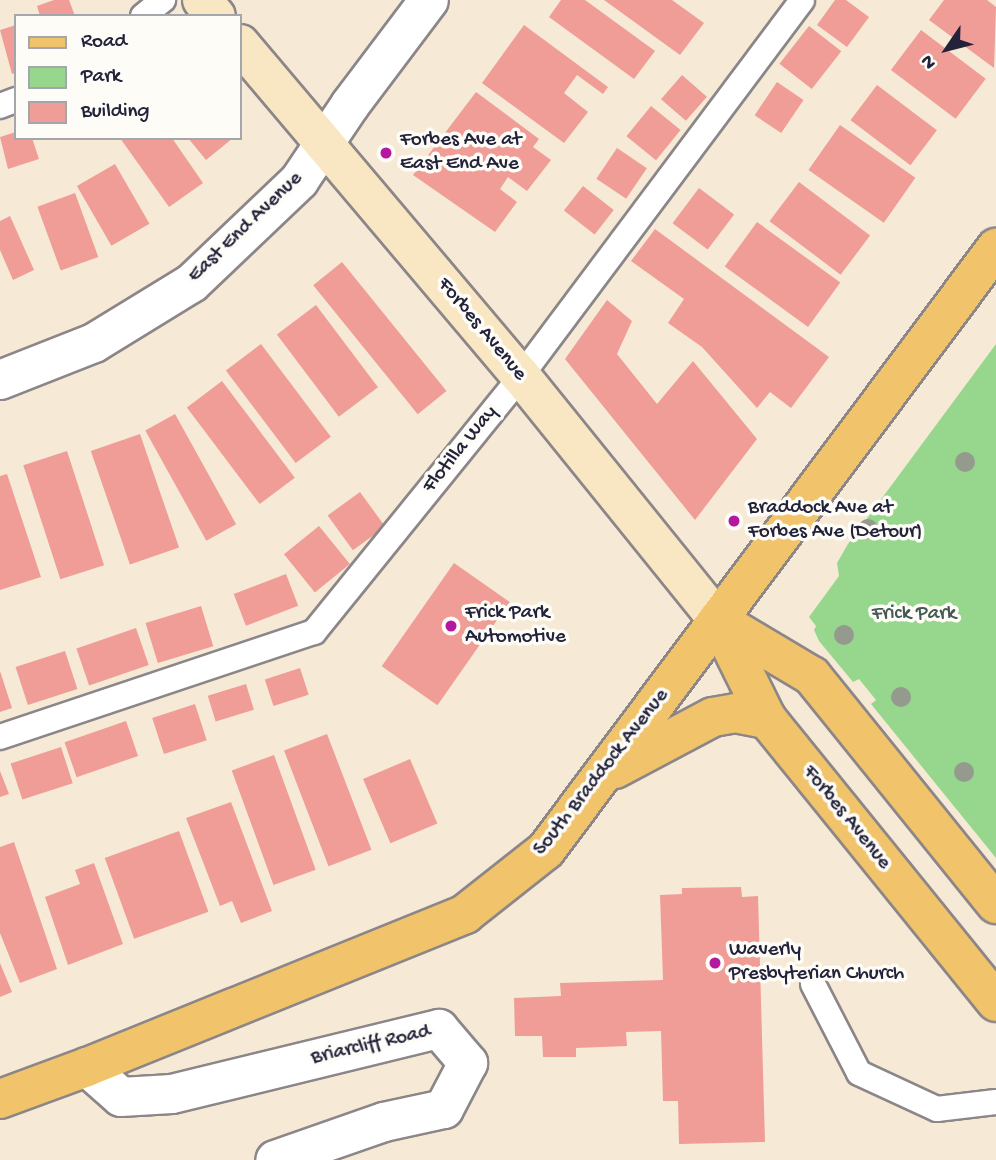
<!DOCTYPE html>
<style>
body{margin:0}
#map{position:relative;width:996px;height:1160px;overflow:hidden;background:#f6ead6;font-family:"Gochi Hand",sans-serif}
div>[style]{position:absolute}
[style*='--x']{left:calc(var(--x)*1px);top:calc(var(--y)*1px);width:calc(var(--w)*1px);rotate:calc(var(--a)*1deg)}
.green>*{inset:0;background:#97d78d}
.building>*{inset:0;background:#ef9d96;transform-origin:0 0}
.roads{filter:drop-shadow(2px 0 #8c8688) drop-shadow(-2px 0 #8c8688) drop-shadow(0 2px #8c8688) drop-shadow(0 -2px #8c8688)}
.lane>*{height:24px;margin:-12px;padding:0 12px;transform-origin:12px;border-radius:12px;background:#fff}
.street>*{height:38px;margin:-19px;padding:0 19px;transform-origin:19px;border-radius:19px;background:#fff}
.secondary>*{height:38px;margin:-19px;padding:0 19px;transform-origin:19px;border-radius:19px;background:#f9e7c3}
.primary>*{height:38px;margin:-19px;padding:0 19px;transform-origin:19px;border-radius:19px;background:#f1c36a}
.trees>*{width:20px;height:20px;margin:-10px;border-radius:50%;background:#959a8e}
.dots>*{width:19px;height:19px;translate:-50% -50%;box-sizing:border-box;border:4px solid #fdfcf7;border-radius:50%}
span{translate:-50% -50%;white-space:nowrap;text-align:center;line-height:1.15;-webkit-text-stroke:7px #fdfcf7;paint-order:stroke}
.poi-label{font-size:21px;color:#22223b}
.left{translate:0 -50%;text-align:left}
.street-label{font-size:21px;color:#22223b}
.park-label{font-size:21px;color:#455854}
.legend{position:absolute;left:14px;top:14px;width:228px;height:126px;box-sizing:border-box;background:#fdfcf7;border:2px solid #a5a5ac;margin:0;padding:9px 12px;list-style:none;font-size:21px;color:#22223b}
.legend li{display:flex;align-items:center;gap:14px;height:35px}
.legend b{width:35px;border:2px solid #a5a5ac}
.north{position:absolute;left:912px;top:14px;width:70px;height:70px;-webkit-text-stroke:5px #fdfcf7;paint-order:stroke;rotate:235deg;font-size:19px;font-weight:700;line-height:28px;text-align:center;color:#22223b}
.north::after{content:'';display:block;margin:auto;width:24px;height:32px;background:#22223b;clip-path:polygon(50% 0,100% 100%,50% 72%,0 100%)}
</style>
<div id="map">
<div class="green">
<i style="clip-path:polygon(996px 344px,996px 858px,871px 704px,876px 700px,859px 679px,853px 682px,819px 641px,814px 630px,816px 626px,809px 617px,839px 576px,837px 563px,848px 544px)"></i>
</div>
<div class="building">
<i style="clip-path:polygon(54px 0,69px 0,75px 16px,40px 16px,37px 6px)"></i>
<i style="clip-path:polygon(561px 0,585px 0,655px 51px,634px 79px,549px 17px)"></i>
<i style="clip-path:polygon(604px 0,672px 0,704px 23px,680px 55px)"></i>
<i style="clip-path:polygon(835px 0,846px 0,869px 17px,847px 47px,817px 25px)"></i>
<i style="clip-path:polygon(944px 0,987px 0,996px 7px,994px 68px,929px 20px)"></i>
<i style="clip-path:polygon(16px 25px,16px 73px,12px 74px,0 30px)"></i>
<i style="clip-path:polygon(524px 25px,608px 87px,603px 94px,577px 75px,564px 93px,588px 112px,564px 143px,482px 83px)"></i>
<i style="left:809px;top:26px;width:41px;height:48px;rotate:38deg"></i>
<i style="left:921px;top:30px;width:81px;height:50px;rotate:37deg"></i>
<i style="left:682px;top:75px;width:33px;height:32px;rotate:41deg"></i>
<i style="left:777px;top:82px;width:32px;height:40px;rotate:34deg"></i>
<i style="left:877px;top:85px;width:75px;height:44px;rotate:37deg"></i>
<i style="clip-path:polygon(476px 92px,539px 139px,533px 147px,551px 160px,527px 191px,508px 177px,500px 189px,517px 202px,495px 232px,413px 175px)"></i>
<i style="left:651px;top:106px;width:38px;height:39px;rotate:39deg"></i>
<i style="left:840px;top:125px;width:92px;height:55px;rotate:35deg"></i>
<i style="clip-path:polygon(16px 132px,16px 138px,32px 138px,39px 159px,8px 169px,0 137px)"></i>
<i style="clip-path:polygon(120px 138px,172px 138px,203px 183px,169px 207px)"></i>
<i style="clip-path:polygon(188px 138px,233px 138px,206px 160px)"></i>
<i style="left:617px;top:148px;width:36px;height:37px;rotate:34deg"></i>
<i style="left:115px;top:164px;width:69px;height:44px;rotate:60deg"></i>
<i style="left:799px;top:182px;width:89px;height:49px;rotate:37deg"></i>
<i style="left:583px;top:186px;width:39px;height:31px;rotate:38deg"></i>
<i style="left:699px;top:188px;width:44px;height:44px;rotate:37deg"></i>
<i style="left:75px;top:193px;width:68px;height:40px;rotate:70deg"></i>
<i style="clip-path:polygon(10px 216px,34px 270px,13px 280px,0 250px,0 221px)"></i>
<i style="left:757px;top:222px;width:103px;height:55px;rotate:36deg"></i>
<i style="clip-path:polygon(655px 229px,829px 357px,791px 408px,770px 392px,757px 408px,702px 347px,668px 323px,684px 299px,631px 261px)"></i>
<i style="left:342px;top:262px;width:166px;height:37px;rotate:51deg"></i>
<i style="clip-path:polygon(607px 300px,632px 321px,617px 354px,657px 404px,693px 361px,757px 439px,695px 520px,565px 359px)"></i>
<i style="left:316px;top:305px;width:103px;height:49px;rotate:53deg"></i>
<i style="left:261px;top:344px;width:116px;height:44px;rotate:53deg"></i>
<i style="left:222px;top:381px;width:121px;height:44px;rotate:53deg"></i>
<i style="left:175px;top:414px;width:126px;height:34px;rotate:61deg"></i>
<i style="left:140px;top:434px;width:120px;height:52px;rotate:71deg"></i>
<i style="left:67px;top:451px;width:120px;height:46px;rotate:72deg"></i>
<i style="clip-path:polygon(7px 474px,41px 577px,0 590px,0 476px)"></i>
<i style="left:360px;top:492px;width:43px;height:40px;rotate:54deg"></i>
<i style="left:319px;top:526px;width:49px;height:45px;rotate:51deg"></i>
<i style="left:454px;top:563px;width:68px;height:126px;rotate:35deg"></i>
<i style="left:286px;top:574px;width:34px;height:56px;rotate:69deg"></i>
<i style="left:201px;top:606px;width:42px;height:58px;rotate:73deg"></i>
<i style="left:136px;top:628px;width:39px;height:63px;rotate:71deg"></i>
<i style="left:65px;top:651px;width:40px;height:52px;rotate:72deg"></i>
<i style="left:300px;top:668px;width:28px;height:37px;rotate:72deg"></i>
<i style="clip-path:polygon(0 671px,12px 708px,0 712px)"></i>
<i style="left:246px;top:684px;width:27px;height:40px;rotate:73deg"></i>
<i style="left:195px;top:704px;width:38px;height:45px;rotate:72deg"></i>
<i style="left:126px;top:721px;width:37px;height:65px;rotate:71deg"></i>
<i style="left:327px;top:734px;width:124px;height:46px;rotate:69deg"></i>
<i style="left:61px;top:747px;width:38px;height:53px;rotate:72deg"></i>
<i style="left:274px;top:755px;width:122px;height:45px;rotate:70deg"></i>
<i style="left:410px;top:759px;width:70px;height:51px;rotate:67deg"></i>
<i style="clip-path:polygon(0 771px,9px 794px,0 797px)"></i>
<i style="clip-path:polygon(231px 802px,272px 911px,241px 923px,232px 901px,220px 906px,186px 818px)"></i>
<i style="left:179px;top:831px;width:86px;height:79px;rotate:70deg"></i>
<i style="clip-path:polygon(14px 842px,57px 969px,20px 983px,0 933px,0 847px)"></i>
<i style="clip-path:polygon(94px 863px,123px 944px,68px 965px,45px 897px,80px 884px,75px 870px)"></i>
<i style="clip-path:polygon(741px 887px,742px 897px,758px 896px,765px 1142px,679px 1144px,678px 1101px,663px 1101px,661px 1031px,626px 1032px,627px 1046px,576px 1048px,576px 1057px,543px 1057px,542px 1036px,515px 1036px,514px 998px,561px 996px,560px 983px,663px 980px,660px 895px,682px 894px,682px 888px)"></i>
<i style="clip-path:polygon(0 963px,12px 992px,0 997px)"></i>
</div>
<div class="roads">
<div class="lane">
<i style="--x:143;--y:16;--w:26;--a:-39"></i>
<i style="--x:0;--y:106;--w:17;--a:-21"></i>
<i style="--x:0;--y:737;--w:331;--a:-18.5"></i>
<i style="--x:314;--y:632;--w:329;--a:-51"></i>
<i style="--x:521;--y:376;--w:469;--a:-53.2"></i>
<i style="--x:813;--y:984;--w:100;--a:62.7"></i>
<i style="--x:859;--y:1073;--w:86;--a:24.8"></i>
<i style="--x:937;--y:1109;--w:59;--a:-6.8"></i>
</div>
<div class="street">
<i style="--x:0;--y:380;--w:101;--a:-21.5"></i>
<i style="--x:94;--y:343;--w:115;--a:-31.5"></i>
<i style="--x:192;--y:283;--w:148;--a:-43.6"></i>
<i style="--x:299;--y:181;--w:92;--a:-56.1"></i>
<i style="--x:350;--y:105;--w:131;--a:-53"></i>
<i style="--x:87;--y:1067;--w:45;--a:41.4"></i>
<i style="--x:121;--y:1097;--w:51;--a:-3.4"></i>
<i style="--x:172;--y:1094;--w:275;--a:-13.7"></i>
<i style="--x:439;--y:1029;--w:45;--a:49.5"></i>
<i style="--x:468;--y:1063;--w:52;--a:117.6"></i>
<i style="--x:444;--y:1109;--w:61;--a:167.8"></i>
<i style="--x:384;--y:1122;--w:115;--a:160.8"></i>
</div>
<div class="secondary">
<i style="--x:202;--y:0;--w:21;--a:49"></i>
<i style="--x:240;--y:44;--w:435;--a:49.8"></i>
<i style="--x:521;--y:376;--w:314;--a:51.1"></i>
</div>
<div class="primary">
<i style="--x:718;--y:620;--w:110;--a:63.7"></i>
<i style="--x:767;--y:719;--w:364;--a:51"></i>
<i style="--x:718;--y:620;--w:109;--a:30.8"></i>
<i style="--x:812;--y:676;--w:293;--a:51.1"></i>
<i style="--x:615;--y:769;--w:111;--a:-28"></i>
<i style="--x:713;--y:717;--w:22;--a:-10"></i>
<i style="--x:735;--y:713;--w:33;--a:11"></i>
<i style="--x:0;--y:1099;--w:93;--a:-20.2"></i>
<i style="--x:87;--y:1067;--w:408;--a:-22"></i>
<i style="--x:465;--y:914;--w:103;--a:-38.3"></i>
<i style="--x:546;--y:850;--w:752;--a:-53.22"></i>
</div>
</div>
<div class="trees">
<i style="left:965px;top:462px"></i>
<i style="left:868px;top:529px"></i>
<i style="left:844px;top:635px"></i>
<i style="left:901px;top:697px"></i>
<i style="left:964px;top:772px"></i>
</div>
<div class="dots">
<i style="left:386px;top:153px;background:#b5179e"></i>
<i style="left:734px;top:521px;background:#b5179e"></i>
<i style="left:451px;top:626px;background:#b5179e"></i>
<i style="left:715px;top:963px;background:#b5179e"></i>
</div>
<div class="poi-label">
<span class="left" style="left:400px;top:153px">Forbes Ave at<br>East End Ave</span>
<span class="left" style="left:748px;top:521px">Braddock Ave at<br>Forbes Ave (Detour)</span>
<span class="left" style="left:465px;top:626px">Frick Park<br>Automotive</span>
<span class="left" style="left:729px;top:963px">Waverly<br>Presbyterian Church</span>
</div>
<div class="street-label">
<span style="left:246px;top:228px;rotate:-44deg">East End Avenue</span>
<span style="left:481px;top:330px;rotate:50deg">Forbes Avenue</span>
<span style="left:461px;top:450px;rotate:-51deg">Flotilla Way</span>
<span style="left:602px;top:773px;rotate:-52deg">South Braddock Avenue</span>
<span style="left:846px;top:818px;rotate:51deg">Forbes Avenue</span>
<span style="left:371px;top:1046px;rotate:-13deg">Briarcliff Road</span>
</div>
<div class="park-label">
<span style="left:914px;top:615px">Frick Park</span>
</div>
<ul class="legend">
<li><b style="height:9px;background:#f1c36a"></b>Road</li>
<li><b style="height:19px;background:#97d78d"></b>Park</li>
<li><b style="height:19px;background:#ef9d96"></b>Building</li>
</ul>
<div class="north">N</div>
</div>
